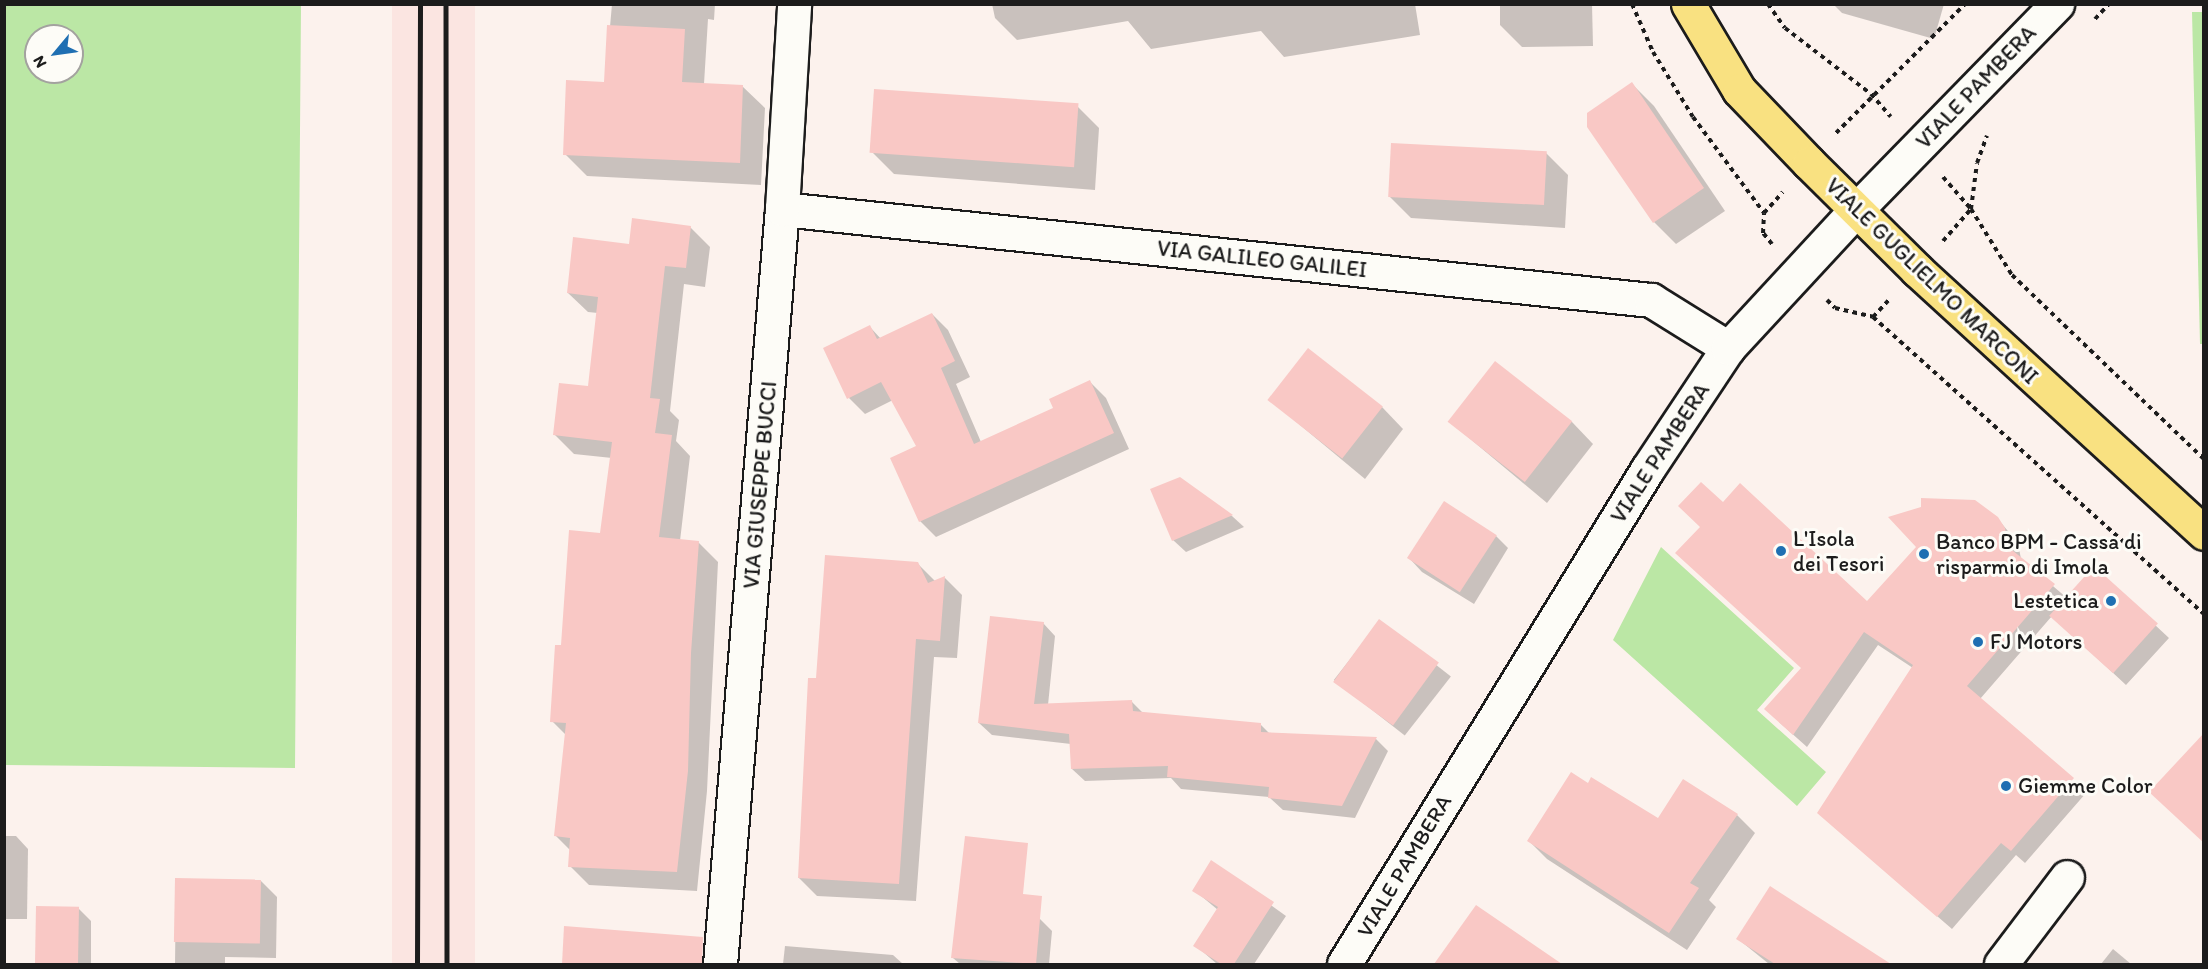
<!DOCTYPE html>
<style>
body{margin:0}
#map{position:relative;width:2208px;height:969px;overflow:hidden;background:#fcf2ed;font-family:Itim,sans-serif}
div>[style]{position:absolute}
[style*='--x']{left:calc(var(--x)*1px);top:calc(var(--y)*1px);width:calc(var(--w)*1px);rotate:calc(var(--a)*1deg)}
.built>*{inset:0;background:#fbe5e1;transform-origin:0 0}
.green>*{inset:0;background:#bbe7a5}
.shadow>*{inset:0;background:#0003;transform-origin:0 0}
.building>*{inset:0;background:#f9c8c5;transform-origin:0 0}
.path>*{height:4px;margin-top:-2px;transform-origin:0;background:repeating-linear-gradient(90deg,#1c1c1c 0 4.5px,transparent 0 9px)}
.roads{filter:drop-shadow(2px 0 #1c1c1c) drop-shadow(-2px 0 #1c1c1c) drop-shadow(0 2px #1c1c1c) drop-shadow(0 -2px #1c1c1c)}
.street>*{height:33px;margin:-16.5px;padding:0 16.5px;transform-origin:16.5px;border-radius:16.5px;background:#fdfcf7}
.primary>*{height:33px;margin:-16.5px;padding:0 16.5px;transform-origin:16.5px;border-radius:16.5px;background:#f9e181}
.rail>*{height:4.5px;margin:-2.25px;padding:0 2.25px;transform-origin:2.25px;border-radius:2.25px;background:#1c1c1c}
.dots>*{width:16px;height:16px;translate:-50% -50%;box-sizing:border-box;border:3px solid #fdfcf7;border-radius:50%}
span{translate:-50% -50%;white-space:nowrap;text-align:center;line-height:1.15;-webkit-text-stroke:6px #fdfcf7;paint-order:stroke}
.street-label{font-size:22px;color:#1c1c1c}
.poi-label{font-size:22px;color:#1c1c1c}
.left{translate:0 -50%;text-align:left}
.right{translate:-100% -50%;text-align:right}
.frame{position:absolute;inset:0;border:6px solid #1c1c1c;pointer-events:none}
.north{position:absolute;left:24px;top:24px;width:60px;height:60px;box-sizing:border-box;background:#fdfcf7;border:2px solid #a3a29f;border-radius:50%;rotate:241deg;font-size:16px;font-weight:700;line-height:24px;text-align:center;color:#1c1c1c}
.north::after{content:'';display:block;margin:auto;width:21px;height:27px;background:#1f6fb2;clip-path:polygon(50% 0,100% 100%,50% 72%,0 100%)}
</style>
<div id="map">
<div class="built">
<i style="left:392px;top:5px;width:83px;height:959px"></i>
</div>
<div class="green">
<i style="clip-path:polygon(evenodd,5px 4px,301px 5px,295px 768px,5px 765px,5px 4px,36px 36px,72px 36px,72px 72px,36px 72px,36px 36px)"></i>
<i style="clip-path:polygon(2192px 12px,2204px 12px,2203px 344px,2200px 344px)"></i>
<i style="clip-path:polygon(1661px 547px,1794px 668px,1757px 710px,1826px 772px,1797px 806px,1613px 640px)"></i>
</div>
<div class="shadow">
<i style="clip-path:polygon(612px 4px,715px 4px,714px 20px,708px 19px,704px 84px,742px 86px,765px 108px,761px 185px,587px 176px,565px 154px,605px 84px)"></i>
<i style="clip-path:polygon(992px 4px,1415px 4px,1420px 35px,1284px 57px,1261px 31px,1151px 49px,1128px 21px,1017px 40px,995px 18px)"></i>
<i style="clip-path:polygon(1500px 4px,1592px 4px,1593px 46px,1522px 47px,1500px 25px)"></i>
<i style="clip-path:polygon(1833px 4px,1944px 4px,1934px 39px,1842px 13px)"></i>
<i style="clip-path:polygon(1632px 84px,1654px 106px,1725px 211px,1676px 244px,1654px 222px)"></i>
<i style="clip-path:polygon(1077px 106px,1099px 128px,1095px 190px,894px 174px,872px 152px)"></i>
<i style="clip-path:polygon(1546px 153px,1568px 175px,1565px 228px,1411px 218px,1389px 196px)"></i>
<i style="clip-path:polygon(690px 227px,710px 247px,705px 287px,684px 284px,670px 411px,679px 420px,676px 441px,690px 456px,680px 541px,698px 542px,718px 562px,707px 791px,697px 891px,589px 885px,570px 866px,571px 851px,556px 836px,566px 735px,552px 721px,562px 647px,601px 534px,612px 458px,574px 454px,554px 434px,589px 388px,598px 313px,588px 312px,568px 293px,630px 246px)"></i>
<i style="clip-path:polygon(932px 314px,948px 330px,970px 377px,956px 384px,981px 442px,1055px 409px,1090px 382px,1106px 398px,1129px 449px,936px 537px,920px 521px,919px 447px,893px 400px,865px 414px,849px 398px,870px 327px,881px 339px)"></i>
<i style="clip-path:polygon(1270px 400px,1382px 407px,1403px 429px,1365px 479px)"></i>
<i style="clip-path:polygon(1450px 422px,1572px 422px,1593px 444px,1547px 503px)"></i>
<i style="clip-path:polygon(1180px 478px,1232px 516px,1244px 527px,1186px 552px,1173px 540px)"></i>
<i style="clip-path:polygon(1723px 504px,1867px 603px,1997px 518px,2018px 543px,2021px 559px,2067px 598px,2094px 568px,2169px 638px,2126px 685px,2052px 616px,1980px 699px,2086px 793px,2025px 863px,2016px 855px,1952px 929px,1833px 826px,1913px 668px,1878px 645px,1807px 747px,1779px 722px,1803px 669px)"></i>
<i style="clip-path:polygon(1496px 536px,1508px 548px,1474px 604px,1422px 572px,1410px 559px)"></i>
<i style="clip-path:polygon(918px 564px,936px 582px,945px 578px,962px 595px,957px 658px,934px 657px,916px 901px,817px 896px,799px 878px,817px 680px)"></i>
<i style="left:1380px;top:621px;width:90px;height:75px;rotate:38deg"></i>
<i style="clip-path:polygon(1043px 623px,1055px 636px,1048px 705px,1132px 702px,1143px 713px,1261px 725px,1269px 733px,1376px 739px,1388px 751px,1355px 818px,1283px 810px,1269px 797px,1181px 789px,1171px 778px,1085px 781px,1072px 769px,1071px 744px,992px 735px,979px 723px)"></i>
<i style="clip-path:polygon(1683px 782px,1737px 815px,1755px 833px,1709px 900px,1716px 907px,1687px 950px,1547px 859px,1529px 841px,1588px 785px,1659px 820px)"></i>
<i style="clip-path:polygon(4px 836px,16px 836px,28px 849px,27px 919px,4px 919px)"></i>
<i style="clip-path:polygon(1212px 863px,1286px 916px,1254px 964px,1217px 964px,1195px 945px,1218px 910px,1194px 890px)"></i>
<i style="clip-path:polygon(176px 880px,261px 881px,277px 897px,276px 958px,225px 957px,225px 964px,175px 964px)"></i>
<i style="clip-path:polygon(38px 907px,78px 908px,91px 921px,91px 964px,39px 964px)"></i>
<i style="clip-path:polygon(1477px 907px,1560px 964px,1439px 964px)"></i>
<i style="clip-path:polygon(1039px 918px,1052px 931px,1049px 964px,960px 964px,953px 958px)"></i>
<i style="clip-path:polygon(566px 927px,698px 958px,698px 964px,563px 964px)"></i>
<i style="clip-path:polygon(1738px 939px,1883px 961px,1886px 964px,1769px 964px)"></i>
<i style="clip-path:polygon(785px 946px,893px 955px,903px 964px,783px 964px)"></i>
<i style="clip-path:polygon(2113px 949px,2131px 964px,2101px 964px)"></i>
</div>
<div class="building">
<i style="clip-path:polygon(607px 25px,685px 29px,682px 82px,743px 85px,740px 163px,563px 155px,566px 80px,604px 82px)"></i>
<i style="clip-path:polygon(1632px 82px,1704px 188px,1653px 223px,1587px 127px,1587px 113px)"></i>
<i style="left:874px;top:89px;width:205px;height:64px;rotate:4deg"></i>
<i style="left:1391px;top:143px;width:156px;height:54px;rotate:3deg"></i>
<i style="clip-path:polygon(632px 218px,691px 226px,686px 268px,665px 266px,650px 398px,660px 399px,655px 433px,672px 435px,659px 537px,699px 541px,691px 653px,688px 771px,677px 872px,568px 867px,570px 838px,554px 836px,566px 723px,550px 722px,555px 645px,561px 645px,569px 530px,600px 533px,612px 442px,553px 435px,559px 383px,588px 386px,598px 297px,567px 293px,573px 237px,629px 244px)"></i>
<i style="clip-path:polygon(932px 313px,955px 361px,941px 368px,974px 444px,1053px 408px,1049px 399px,1090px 380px,1114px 433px,919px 522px,890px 458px,916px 446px,881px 382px,847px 399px,823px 348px,870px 325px,877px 339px)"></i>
<i style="left:1308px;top:348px;width:95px;height:66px;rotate:38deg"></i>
<i style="left:1495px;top:361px;width:98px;height:77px;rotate:38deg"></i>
<i style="clip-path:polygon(1180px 477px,1233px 515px,1172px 541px,1150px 489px)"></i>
<i style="clip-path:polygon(1701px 482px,1723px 502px,1740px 483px,1867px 601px,1916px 547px,1888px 517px,1921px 507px,1921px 498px,1975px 500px,1998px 517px,2005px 528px,2008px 547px,2055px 584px,1967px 686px,2074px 778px,2011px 851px,2001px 843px,1937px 917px,1817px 813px,1913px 665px,1864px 632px,1793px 735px,1764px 709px,1801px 668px,1675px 553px,1700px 527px,1678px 506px)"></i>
<i style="left:1444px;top:501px;width:63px;height:68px;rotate:33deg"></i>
<i style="clip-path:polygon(825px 555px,918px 562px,928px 583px,945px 576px,940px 641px,916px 639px,899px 884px,798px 878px,808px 678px,816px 678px)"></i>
<i style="left:2094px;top:566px;width:86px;height:67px;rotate:42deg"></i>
<i style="clip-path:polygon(990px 616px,1044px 622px,1034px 704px,1132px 700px,1133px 711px,1261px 723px,1261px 732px,1377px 737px,1342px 806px,1268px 798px,1269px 787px,1167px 777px,1168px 766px,1071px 769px,1069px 734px,978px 723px)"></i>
<i style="left:1379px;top:619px;width:74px;height:78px;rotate:36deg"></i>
<i style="clip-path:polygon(2204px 733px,2204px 843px,2149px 792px)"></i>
<i style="clip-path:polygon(1571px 772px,1588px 783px,1591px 777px,1658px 818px,1683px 779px,1738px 814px,1690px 883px,1699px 888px,1669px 933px,1527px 841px)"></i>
<i style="clip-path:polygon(965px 836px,1028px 843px,1023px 894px,1042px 896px,1036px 964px,951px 958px)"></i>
<i style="clip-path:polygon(1211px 860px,1274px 902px,1234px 964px,1221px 964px,1193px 946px,1218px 907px,1192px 891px)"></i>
<i style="left:175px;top:878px;width:86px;height:64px;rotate:1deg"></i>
<i style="clip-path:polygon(1770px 886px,1891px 964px,1775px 964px,1736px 939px)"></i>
<i style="clip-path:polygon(1476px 905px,1562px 964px,1434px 964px)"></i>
<i style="left:36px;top:906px;width:43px;height:58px;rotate:1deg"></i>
<i style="clip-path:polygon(564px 926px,703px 937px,702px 964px,562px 964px)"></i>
</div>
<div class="path">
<i style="--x:1632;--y:4;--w:52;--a:66.4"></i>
<i style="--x:1653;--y:52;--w:76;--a:58.4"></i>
<i style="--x:1693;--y:117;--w:119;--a:53.5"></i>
<i style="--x:1768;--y:4;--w:29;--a:55"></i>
<i style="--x:1785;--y:28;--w:108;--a:37.5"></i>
<i style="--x:1871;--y:94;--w:30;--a:49"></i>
<i style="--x:2095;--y:19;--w:21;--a:-47"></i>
<i style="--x:1836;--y:133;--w:182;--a:-45"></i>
<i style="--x:1943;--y:177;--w:43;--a:48.8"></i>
<i style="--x:1971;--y:209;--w:78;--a:58.2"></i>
<i style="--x:2012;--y:275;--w:266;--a:43.8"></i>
<i style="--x:1943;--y:241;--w:43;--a:-48.8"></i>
<i style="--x:1971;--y:209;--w:46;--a:-82.6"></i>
<i style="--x:1977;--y:163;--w:29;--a:-70"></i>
<i style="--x:1772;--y:244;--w:14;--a:-129"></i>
<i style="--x:1763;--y:233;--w:20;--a:-87"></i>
<i style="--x:1764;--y:213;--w:28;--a:-48"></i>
<i style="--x:1827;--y:300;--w:11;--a:45"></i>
<i style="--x:1835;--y:308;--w:39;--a:13"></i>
<i style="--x:1873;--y:317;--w:445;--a:41.9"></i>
<i style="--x:1873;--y:317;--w:26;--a:-47"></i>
</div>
<div class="roads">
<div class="street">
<i style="--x:782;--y:209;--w:874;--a:5.98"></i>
<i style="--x:1651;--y:300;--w:91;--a:31.9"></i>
<i style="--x:720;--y:964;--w:758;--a:-85.31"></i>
<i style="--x:782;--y:209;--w:205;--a:-86.6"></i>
<i style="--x:1344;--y:964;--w:580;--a:-58.48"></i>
<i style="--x:1647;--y:470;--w:146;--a:-56.4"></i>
<i style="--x:1728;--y:348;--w:188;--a:-47.2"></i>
<i style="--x:1856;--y:210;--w:288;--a:-45.7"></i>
<i style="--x:2001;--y:964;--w:109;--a:-52.8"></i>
</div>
<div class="primary">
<i style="--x:1688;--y:4;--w:100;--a:59.3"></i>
<i style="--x:1739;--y:90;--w:101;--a:46.2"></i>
<i style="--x:1809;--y:163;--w:152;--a:44.7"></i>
<i style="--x:1917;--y:270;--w:389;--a:42.5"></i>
</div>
</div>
<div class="rail">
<i style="--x:446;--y:4;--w:960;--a:89.94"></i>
<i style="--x:417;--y:964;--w:960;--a:-89.82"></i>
</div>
<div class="dots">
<i style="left:1781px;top:551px;background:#1f6fb2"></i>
<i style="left:1924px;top:554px;background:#1f6fb2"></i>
<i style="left:2111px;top:601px;background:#1f6fb2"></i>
<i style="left:1978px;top:642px;background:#1f6fb2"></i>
<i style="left:2006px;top:786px;background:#1f6fb2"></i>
</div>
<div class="street-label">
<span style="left:1976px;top:87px;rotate:-46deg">VIALE PAMBERA</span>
<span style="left:1262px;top:259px;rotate:6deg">VIA GALILEO GALILEI</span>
<span style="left:1932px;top:281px;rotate:44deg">VIALE GUGLIELMO MARCONI</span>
<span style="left:1660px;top:453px;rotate:-57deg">VIALE PAMBERA</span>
<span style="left:760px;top:485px;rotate:-85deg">VIA GIUSEPPE BUCCI</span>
<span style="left:1404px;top:866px;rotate:-59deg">VIALE PAMBERA</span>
</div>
<div class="poi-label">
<span class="left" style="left:1793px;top:551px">L'Isola<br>dei Tesori</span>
<span class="left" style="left:1936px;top:554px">Banco BPM - Cassa di<br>risparmio di Imola</span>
<span class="right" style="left:2099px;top:601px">Lestetica</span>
<span class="left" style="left:1990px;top:642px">FJ Motors</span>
<span class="left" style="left:2018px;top:786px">Giemme Color</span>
</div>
<div class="frame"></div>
<div class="north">N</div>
</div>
